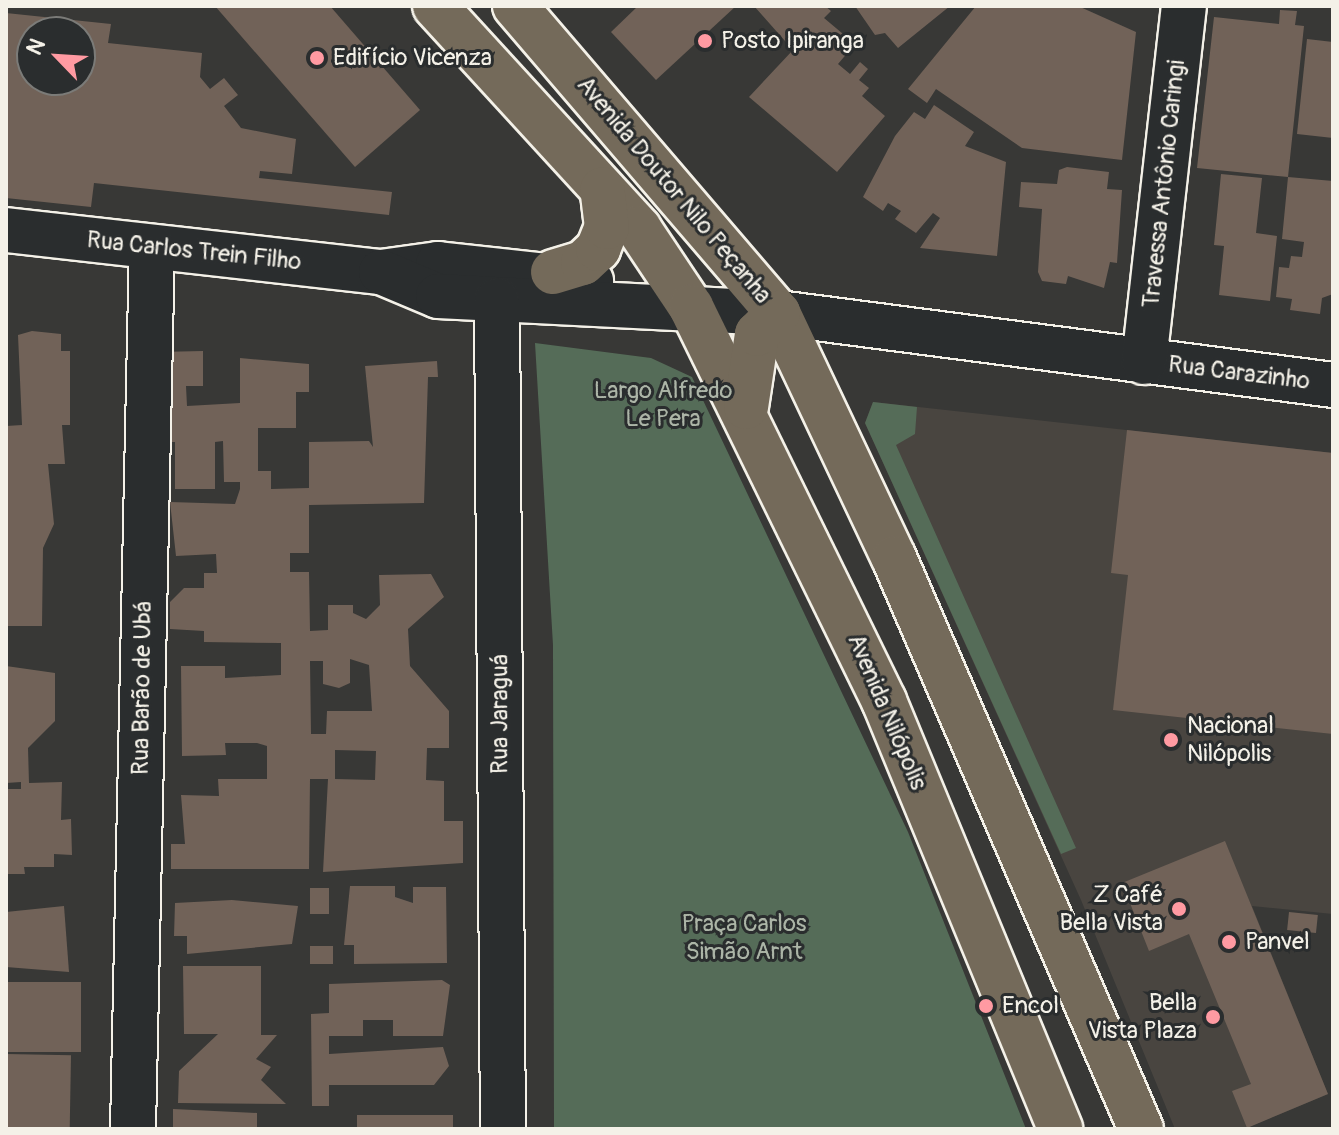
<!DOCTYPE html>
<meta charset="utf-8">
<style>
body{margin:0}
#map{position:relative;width:1339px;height:1135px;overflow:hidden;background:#383836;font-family:Pangolin,sans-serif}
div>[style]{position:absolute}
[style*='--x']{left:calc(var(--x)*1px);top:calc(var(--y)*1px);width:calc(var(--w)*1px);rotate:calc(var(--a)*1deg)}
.built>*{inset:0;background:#494540}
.green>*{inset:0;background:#556c58}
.building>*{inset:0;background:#716258;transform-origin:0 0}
.roads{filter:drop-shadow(2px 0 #f4f1e8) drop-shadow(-2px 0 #f4f1e8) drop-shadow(0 2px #f4f1e8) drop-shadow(0 -2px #f4f1e8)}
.minor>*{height:44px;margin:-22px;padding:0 22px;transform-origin:22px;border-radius:22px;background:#2a2d2e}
.major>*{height:44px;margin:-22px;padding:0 22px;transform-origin:22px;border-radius:22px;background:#746a5a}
.dots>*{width:22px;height:22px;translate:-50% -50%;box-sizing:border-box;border:4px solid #2a2d2e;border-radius:50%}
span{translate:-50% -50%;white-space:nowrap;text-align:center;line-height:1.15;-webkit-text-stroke:6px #2a2d2e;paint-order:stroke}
.poi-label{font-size:24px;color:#f4f1e8}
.left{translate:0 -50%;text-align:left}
.right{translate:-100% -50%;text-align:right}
.street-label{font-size:24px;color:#f4f1e8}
.park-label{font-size:24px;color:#acb5a7}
.frame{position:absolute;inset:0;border:8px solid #f4f1e8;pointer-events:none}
.north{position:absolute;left:16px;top:16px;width:80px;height:80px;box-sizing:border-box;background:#2a2d2e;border:2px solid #7b7b78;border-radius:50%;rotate:295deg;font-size:22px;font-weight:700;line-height:32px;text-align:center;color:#f4f1e8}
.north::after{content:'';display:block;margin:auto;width:28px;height:36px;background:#ff9aa2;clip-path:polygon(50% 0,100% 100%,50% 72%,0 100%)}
</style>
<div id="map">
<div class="built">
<i style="clip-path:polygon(873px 402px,1333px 453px,1333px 914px,1252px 906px,1328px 1094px,1244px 1129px,1175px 1129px,1081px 900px,865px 423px)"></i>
</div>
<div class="green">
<i style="clip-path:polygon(535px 343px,651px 358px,692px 377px,908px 832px,1026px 1129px,554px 1129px,553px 645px)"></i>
<i style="clip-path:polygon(873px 402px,917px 407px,915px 434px,896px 445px,1076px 848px,1061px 854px,865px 423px)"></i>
</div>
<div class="building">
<i style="clip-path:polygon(215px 6px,330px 6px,420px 110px,355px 167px)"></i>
<i style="clip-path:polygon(638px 6px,736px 6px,656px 80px,611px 32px)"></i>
<i style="clip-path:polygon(754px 6px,825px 6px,831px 11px,824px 18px,855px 44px,838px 64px,850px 74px,860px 62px,868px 69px,859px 80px,869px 88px,862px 96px,885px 116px,837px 172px,749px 97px,793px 50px)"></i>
<i style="clip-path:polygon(855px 6px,950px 6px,898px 48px,885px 33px,875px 35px)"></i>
<i style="clip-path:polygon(976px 6px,1078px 6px,1136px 32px,1122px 160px,1022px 148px,936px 89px,927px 103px,908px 89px)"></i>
<i style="clip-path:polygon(1280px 10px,1297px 11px,1295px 25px,1304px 26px,1288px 177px,1197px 168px,1214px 17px,1279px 24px)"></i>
<i style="clip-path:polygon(evenodd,6px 13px,111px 24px,108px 43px,202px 53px,200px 77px,210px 89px,224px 78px,238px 95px,224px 106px,241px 128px,296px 139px,292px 174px,260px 171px,259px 178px,392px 192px,389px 215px,94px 183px,91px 207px,6px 198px,6px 13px,32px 32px,80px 32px,80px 80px,32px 80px,32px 32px)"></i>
<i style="clip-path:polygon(1307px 39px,1333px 42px,1333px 138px,1297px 134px)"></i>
<i style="clip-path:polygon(934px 105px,974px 132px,965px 146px,1006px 162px,997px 256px,920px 248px,940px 218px,933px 213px,916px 233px,895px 219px,901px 211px,888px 203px,883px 211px,863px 197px,895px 136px,914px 112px,925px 119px)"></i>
<i style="clip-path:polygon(1067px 167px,1109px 172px,1107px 189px,1122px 190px,1117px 263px,1110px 262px,1104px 288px,1068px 276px,1066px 284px,1042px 281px,1038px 272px,1042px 209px,1019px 207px,1021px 182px,1057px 184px,1059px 170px)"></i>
<i style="clip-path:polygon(1221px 174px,1262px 178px,1256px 233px,1277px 236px,1270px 301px,1219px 295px,1224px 246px,1214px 245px)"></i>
<i style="clip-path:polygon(1288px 177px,1333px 181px,1333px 294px,1322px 298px,1320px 314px,1290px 310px,1292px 299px,1276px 297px,1279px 267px,1289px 268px,1291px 256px,1302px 257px,1304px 242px,1282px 239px)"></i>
<i style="clip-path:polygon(32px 331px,61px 334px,61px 351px,70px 351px,70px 425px,62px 425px,65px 464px,48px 464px,54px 524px,43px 548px,42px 626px,6px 626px,6px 426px,22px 425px,18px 335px)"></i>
<i style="clip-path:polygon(evenodd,203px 351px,203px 386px,186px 386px,187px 406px,240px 403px,240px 358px,309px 364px,309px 392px,296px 392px,296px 428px,258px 428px,258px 471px,271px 471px,271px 489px,309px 488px,309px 442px,369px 441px,373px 447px,365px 366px,437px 361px,438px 377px,428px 377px,424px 503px,309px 505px,309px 553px,290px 553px,290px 572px,309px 572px,310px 631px,328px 630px,328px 605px,353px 605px,353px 613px,366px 619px,380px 605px,379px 575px,431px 574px,444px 597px,408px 629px,410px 666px,449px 711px,449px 748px,427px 748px,426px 780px,444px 781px,444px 821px,463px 821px,463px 863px,323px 872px,328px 779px,310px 779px,309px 869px,171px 869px,171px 844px,185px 844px,181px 795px,219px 796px,218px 779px,267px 779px,267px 746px,257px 743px,225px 743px,226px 755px,182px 756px,181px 666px,225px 666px,225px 678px,281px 675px,281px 643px,204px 642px,204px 631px,170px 629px,170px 602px,184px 588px,204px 588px,204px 573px,217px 573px,216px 554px,176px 556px,170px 502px,235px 504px,240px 489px,240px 482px,224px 482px,223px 441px,215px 442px,215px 489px,175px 489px,175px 442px,158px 442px,158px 352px,203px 351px,350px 659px,369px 665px,372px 711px,327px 711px,326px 734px,311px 734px,310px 661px,323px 661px,323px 684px,339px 688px,350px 683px,350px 659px,203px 351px,335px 750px,376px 751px,375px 780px,335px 779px,335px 750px)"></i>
<i style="clip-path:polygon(1127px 430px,1333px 453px,1333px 734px,1113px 710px,1128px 575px,1111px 573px)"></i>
<i style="clip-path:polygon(6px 666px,55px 673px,55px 721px,28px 748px,29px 783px,62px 782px,61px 820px,71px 819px,72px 855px,54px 854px,54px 867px,24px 867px,25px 874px,6px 874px,6px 789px,21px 789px,21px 782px,6px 783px)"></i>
<i style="clip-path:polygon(1225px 841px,1328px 1094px,1247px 1128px,1232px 1091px,1251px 1084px,1189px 934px,1149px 951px,1122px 883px)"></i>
<i style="clip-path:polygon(350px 886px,395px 886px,395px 897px,413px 903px,413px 887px,446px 887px,447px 963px,354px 964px,354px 945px,344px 945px)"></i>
<i style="left:310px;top:888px;width:19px;height:26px"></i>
<i style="clip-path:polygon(232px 900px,298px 906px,292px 944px,187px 954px,187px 936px,174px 936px,175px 903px)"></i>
<i style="clip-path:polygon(64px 906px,69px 972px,6px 967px,6px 912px)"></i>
<i style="left:1289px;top:912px;width:29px;height:18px;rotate:6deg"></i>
<i style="left:310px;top:946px;width:23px;height:18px"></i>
<i style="clip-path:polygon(183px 966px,261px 966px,261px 1035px,277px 1035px,256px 1059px,271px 1067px,261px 1080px,286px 1104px,178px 1103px,179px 1071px,218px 1034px,184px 1034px)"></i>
<i style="clip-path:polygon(442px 980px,450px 985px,443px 1036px,393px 1036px,393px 1020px,363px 1020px,363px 1036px,329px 1036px,329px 1054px,443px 1047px,449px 1066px,434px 1085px,329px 1085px,329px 1106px,312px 1106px,311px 1014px,329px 1013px,329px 984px)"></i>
<i style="left:81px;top:982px;width:70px;height:75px;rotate:90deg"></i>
<i style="left:6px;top:1054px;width:65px;height:75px;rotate:1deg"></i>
<i style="clip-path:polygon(173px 1109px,257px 1113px,257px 1129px,173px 1129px)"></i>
<i style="left:357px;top:1115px;width:96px;height:14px"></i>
</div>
<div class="roads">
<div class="minor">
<i style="--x:6;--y:230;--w:377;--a:6.4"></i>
<i style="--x:381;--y:272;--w:58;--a:-8"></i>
<i style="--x:438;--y:264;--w:154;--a:6.3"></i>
<i style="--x:381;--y:272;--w:62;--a:22.8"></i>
<i style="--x:438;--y:296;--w:340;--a:2.9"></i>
<i style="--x:778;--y:313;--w:560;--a:7.39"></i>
<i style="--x:497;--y:300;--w:829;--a:89.59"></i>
<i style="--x:1144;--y:362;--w:358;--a:-83.6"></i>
<i style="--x:133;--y:1129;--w:882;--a:-88.77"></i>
</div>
<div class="major">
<i style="--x:435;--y:6;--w:302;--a:47.5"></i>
<i style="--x:639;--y:229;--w:94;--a:56.3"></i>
<i style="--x:691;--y:307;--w:439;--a:63.9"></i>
<i style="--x:884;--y:701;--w:463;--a:67.6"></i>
<i style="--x:515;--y:6;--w:404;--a:49.4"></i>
<i style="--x:778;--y:313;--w:271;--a:64.7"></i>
<i style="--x:894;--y:558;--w:622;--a:66.61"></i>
<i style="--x:553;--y:272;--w:31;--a:-17"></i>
<i style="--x:583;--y:263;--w:21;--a:-43"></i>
<i style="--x:598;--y:249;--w:24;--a:-68"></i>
<i style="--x:607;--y:227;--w:38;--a:-97"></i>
<i style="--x:746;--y:407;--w:74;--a:-81.4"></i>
<i style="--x:757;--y:334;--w:30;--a:-45"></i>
</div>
</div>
<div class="dots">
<i style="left:705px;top:41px;background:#ff9aa2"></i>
<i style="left:317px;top:58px;background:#ff9aa2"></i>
<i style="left:1171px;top:740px;background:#ff9aa2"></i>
<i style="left:1179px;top:909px;background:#ff9aa2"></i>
<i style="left:1229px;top:942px;background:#ff9aa2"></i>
<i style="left:986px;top:1006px;background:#ff9aa2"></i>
<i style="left:1213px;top:1017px;background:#ff9aa2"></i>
</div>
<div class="poi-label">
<span class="left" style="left:721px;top:41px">Posto Ipiranga</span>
<span class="left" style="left:333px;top:58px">Edifício Vicenza</span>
<span class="left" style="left:1187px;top:740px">Nacional<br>Nilópolis</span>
<span class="right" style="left:1163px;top:909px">Z Café<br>Bella Vista</span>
<span class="left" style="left:1245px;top:942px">Panvel</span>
<span class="right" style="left:1197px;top:1017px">Bella<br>Vista Plaza</span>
<span class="left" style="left:1002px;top:1006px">Encol</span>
</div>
<div class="street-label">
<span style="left:1164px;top:184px;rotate:-84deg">Travessa Antônio Caringi</span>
<span style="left:674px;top:190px;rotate:50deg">Avenida Doutor Nilo Peçanha</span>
<span style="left:194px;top:251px;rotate:6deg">Rua Carlos Trein Filho</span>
<span style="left:1239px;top:373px;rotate:7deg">Rua Carazinho</span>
<span style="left:142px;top:688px;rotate:-89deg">Rua Barão de Ubá</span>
<span style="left:887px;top:712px;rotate:67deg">Avenida Nilópolis</span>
<span style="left:500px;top:714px;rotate:-90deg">Rua Jaraguá</span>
</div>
<div class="park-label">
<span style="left:663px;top:405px">Largo Alfredo<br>Le Pera</span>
<span style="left:744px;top:938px">Praça Carlos<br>Simão Arnt</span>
</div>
<div class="frame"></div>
<div class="north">N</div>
</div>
